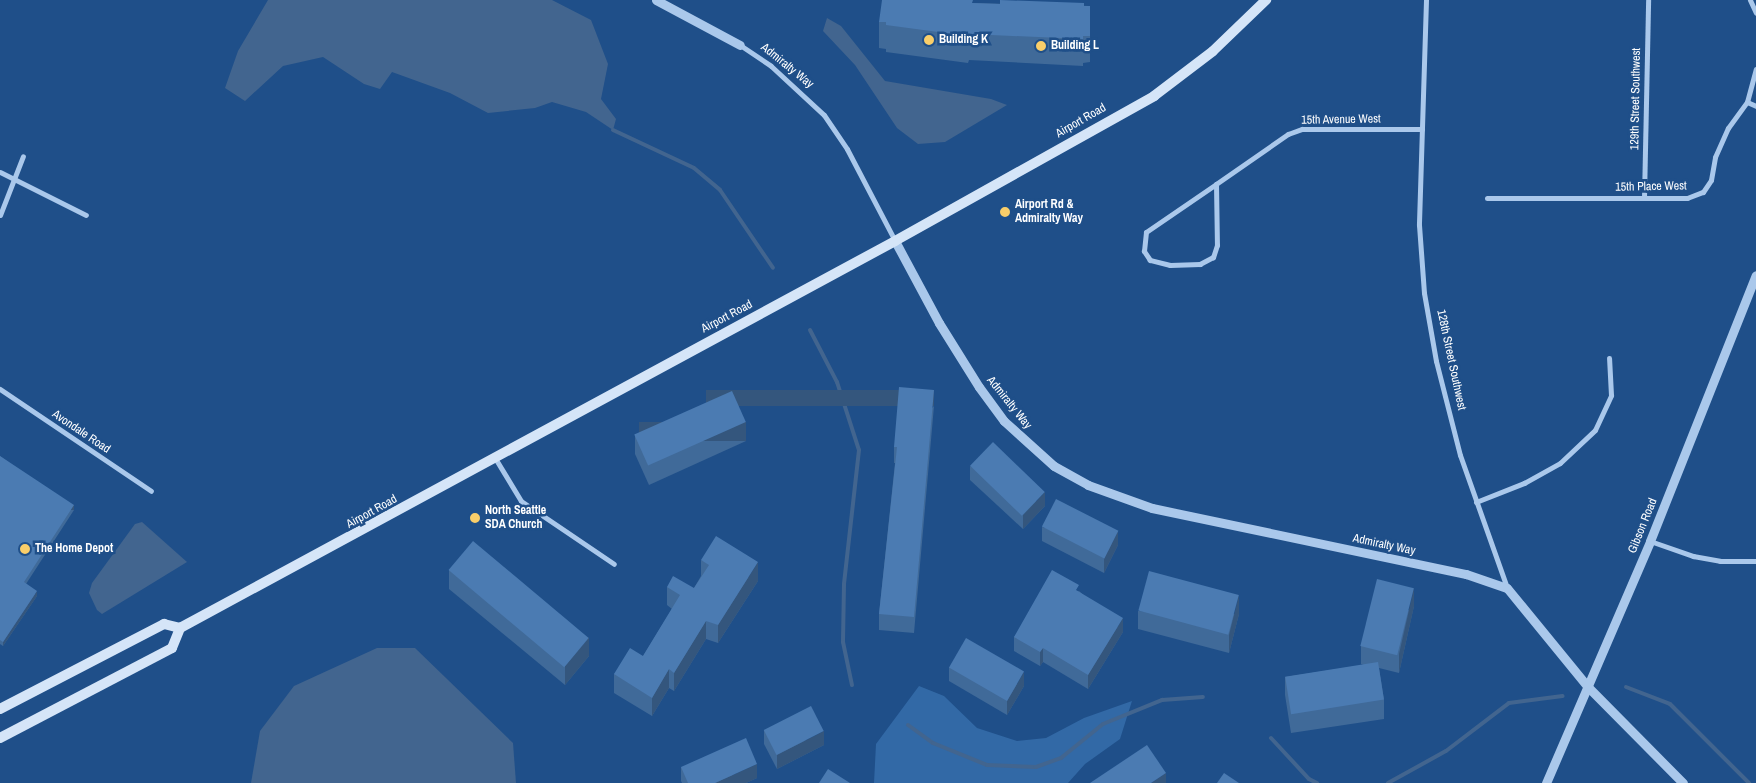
<!DOCTYPE html>
<style>
body{margin:0}
#map{position:relative;width:1756px;height:783px;overflow:hidden;background:#1f4f89;font-family:"Archivo Narrow",sans-serif}
div>[style]{position:absolute}
[style*='--x']{left:calc(var(--x)*1px);top:calc(var(--y)*1px);width:calc(var(--w)*1px);rotate:calc(var(--a)*1deg)}
.green>*{inset:0;background:#3269a6}
.water>*{inset:0;background:#42658f}
.stream>*{height:4px;margin:-2px;padding:0 2px;transform-origin:2px;border-radius:2px;background:#42658f}
.minor>*{height:5px;margin:-2.5px;padding:0 2.5px;transform-origin:2.5px;border-radius:2.5px;background:#aac8eb}
.tertiary>*{height:9px;margin:-4.5px;padding:0 4.5px;transform-origin:4.5px;border-radius:4.5px;background:#aac8eb}
.secondary>*{height:10px;margin:-5px;padding:0 5px;transform-origin:5px;border-radius:5px;background:#d5e5f8}
.wall>*{inset:0;background:#406a99}
.shaded-wall>*{inset:0;background:#34567d;transform-origin:0 0}
.building>*{inset:0;background:#4b7bb2;transform-origin:0 0}
.dots>*{width:14px;height:14px;translate:-50% -50%;box-sizing:border-box;border:2px solid #1f4f89;border-radius:50%}
span{translate:-50% -50%;white-space:nowrap;text-align:center;line-height:1.15;-webkit-text-stroke:5px #1f4f89;paint-order:stroke}
.poi-label{font-size:12px;color:#fff;font-weight:700}
.left{translate:0 -50%;text-align:left}
.street-label{font-size:12px;color:#fff}
</style>
<div id="map">
<div class="green">
<i style="clip-path:polygon(919px 686px,944px 696px,977px 728px,1017px 741px,1046px 738px,1084px 718px,1132px 701px,1120px 739px,1085px 764px,1068px 783px,874px 783px,876px 744px)"></i>
</div>
<div class="water">
<i style="clip-path:polygon(268px 0,552px 0,591px 20px,608px 64px,601px 99px,616px 119px,613px 130px,586px 112px,552px 102px,535px 108px,488px 113px,450px 93px,392px 72px,380px 89px,364px 84px,323px 57px,283px 66px,245px 101px,225px 88px,238px 51px)"></i>
<i style="clip-path:polygon(827px 18px,841px 26px,885px 81px,991px 99px,1007px 105px,945px 142px,918px 144px,897px 128px,855px 65px,823px 31px)"></i>
<i style="clip-path:polygon(142px 522px,187px 562px,102px 614px,97px 610px,89px 593px,92px 583px,135px 524px)"></i>
<i style="clip-path:polygon(377px 648px,415px 648px,513px 743px,516px 783px,251px 783px,260px 731px,294px 686px)"></i>
</div>
<div class="stream">
<i style="--x:613;--y:130;--w:89;--a:25.1"></i>
<i style="--x:694;--y:168;--w:34;--a:40"></i>
<i style="--x:720;--y:190;--w:94;--a:55.8"></i>
<i style="--x:810;--y:330;--w:59;--a:62.6"></i>
<i style="--x:837;--y:382;--w:71;--a:72.1"></i>
<i style="--x:859;--y:450;--w:135;--a:96.4"></i>
<i style="--x:844;--y:584;--w:58;--a:91"></i>
<i style="--x:843;--y:642;--w:44;--a:78.2"></i>
<i style="--x:1626;--y:687;--w:47;--a:21.1"></i>
<i style="--x:1670;--y:704;--w:112;--a:45"></i>
<i style="--x:908;--y:725;--w:31;--a:36"></i>
<i style="--x:933;--y:743;--w:58;--a:22.2"></i>
<i style="--x:987;--y:765;--w:49;--a:2.3"></i>
<i style="--x:1036;--y:767;--w:27;--a:-20"></i>
<i style="--x:1061;--y:758;--w:54;--a:-39"></i>
<i style="--x:1103;--y:724;--w:64;--a:-22.1"></i>
<i style="--x:1162;--y:700;--w:41;--a:-4.2"></i>
<i style="--x:1271;--y:738;--w:56;--a:47.2"></i>
<i style="--x:1309;--y:779;--w:9;--a:27"></i>
<i style="--x:1388;--y:783;--w:66;--a:-28.9"></i>
<i style="--x:1446;--y:751;--w:79;--a:-37.3"></i>
<i style="--x:1509;--y:703;--w:54;--a:-7.4"></i>
</div>
<div class="minor">
<i style="--x:1426;--y:0;--w:225;--a:91.8"></i>
<i style="--x:1419;--y:225;--w:68;--a:85.8"></i>
<i style="--x:1424;--y:293;--w:69;--a:80"></i>
<i style="--x:1436;--y:361;--w:97;--a:75.7"></i>
<i style="--x:1460;--y:455;--w:141;--a:70.5"></i>
<i style="--x:1750;--y:0;--w:14;--a:65"></i>
<i style="--x:740;--y:45;--w:37;--a:34"></i>
<i style="--x:771;--y:66;--w:72;--a:42.8"></i>
<i style="--x:824;--y:115;--w:41;--a:55.9"></i>
<i style="--x:847;--y:149;--w:104;--a:62.4"></i>
<i style="--x:1747;--y:102;--w:34;--a:-75"></i>
<i style="--x:0;--y:172;--w:96;--a:26.6"></i>
<i style="--x:1216;--y:184;--w:61;--a:89.1"></i>
<i style="--x:1217;--y:245;--w:13;--a:108"></i>
<i style="--x:1213;--y:257;--w:15;--a:152"></i>
<i style="--x:1200;--y:264;--w:30;--a:178"></i>
<i style="--x:1170;--y:265;--w:21;--a:-166"></i>
<i style="--x:1150;--y:260;--w:11;--a:-124"></i>
<i style="--x:1144;--y:251;--w:19;--a:-84"></i>
<i style="--x:1146;--y:232;--w:85;--a:-34.4"></i>
<i style="--x:1216;--y:184;--w:88;--a:-34.8"></i>
<i style="--x:1288;--y:134;--w:15;--a:-20"></i>
<i style="--x:1302;--y:129;--w:120;--a:0"></i>
<i style="--x:1487;--y:198;--w:200;--a:0"></i>
<i style="--x:1687;--y:198;--w:17;--a:-21"></i>
<i style="--x:1703;--y:192;--w:14;--a:-56"></i>
<i style="--x:1711;--y:180;--w:23;--a:-80"></i>
<i style="--x:1715;--y:157;--w:32;--a:-66"></i>
<i style="--x:1728;--y:128;--w:32;--a:-54"></i>
<i style="--x:1747;--y:102;--w:10;--a:24"></i>
<i style="--x:1644;--y:198;--w:198;--a:-88.8"></i>
<i style="--x:0;--y:215;--w:63;--a:-68.7"></i>
<i style="--x:0;--y:389;--w:182;--a:34"></i>
<i style="--x:495;--y:458;--w:50;--a:58.8"></i>
<i style="--x:521;--y:501;--w:112;--a:34.1"></i>
<i style="--x:1476;--y:502;--w:52;--a:-21.6"></i>
<i style="--x:1524;--y:483;--w:41;--a:-29.1"></i>
<i style="--x:1560;--y:463;--w:48;--a:-43.3"></i>
<i style="--x:1595;--y:430;--w:38;--a:-65"></i>
<i style="--x:1611;--y:395;--w:37;--a:-93"></i>
<i style="--x:1650;--y:541;--w:46;--a:19.2"></i>
<i style="--x:1693;--y:556;--w:27;--a:10"></i>
<i style="--x:1720;--y:561;--w:36;--a:0"></i>
</div>
<div class="tertiary">
<i style="--x:656;--y:0;--w:95;--a:28.2"></i>
<i style="--x:895;--y:241;--w:93;--a:61.8"></i>
<i style="--x:939;--y:323;--w:75;--a:58"></i>
<i style="--x:979;--y:387;--w:42;--a:53.7"></i>
<i style="--x:1004;--y:421;--w:67;--a:42"></i>
<i style="--x:1054;--y:466;--w:39;--a:29"></i>
<i style="--x:1088;--y:485;--w:68;--a:19.8"></i>
<i style="--x:1152;--y:508;--w:321;--a:11.9"></i>
<i style="--x:1466;--y:574;--w:43;--a:18.9"></i>
<i style="--x:1507;--y:588;--w:128;--a:50.7"></i>
<i style="--x:1588;--y:687;--w:135;--a:45.3"></i>
<i style="--x:1546;--y:783;--w:263;--a:-66.7"></i>
<i style="--x:1650;--y:541;--w:286;--a:-68.3"></i>
</div>
<div class="secondary">
<i style="--x:0;--y:709;--w:185;--a:-27.4"></i>
<i style="--x:164;--y:624;--w:16;--a:14"></i>
<i style="--x:0;--y:738;--w:194;--a:-27.6"></i>
<i style="--x:172;--y:648;--w:22;--a:-68"></i>
<i style="--x:180;--y:628;--w:813;--a:-28.42"></i>
<i style="--x:895;--y:241;--w:297;--a:-29.2"></i>
<i style="--x:1154;--y:96;--w:74;--a:-37.3"></i>
<i style="--x:1213;--y:51;--w:74;--a:-43.9"></i>
</div>
<div class="wall">
<i style="clip-path:polygon(973px 3px,1090px 6px,1090px 62px,1083px 63px,1083px 66px,969px 60px,968px 63px,886px 52px,886px 49px,879px 48px,879px 22px)"></i>
<i style="clip-path:polygon(934px 406px,914px 633px,879px 630px,879px 614px,895px 463px,894px 463px,894px 447px)"></i>
<i style="clip-path:polygon(635px 435px,746px 441px,649px 485px,635px 454px)"></i>
<i style="clip-path:polygon(0 456px,74px 510px,26px 584px,37px 596px,3px 646px,0 644px)"></i>
<i style="clip-path:polygon(970px 466px,1045px 506px,1023px 529px,970px 480px)"></i>
<i style="clip-path:polygon(1042px 527px,1118px 545px,1104px 573px,1042px 541px)"></i>
<i style="clip-path:polygon(701px 560px,758px 581px,718px 643px,706px 639px,674px 691px,669px 688px,652px 716px,614px 693px,614px 674px,643px 656px,672px 609px,667px 605px,667px 587px,694px 588px,701px 576px)"></i>
<i style="clip-path:polygon(449px 570px,589px 656px,565px 685px,449px 589px)"></i>
<i style="clip-path:polygon(1079px 591px,1123px 632px,1088px 689px,1043px 662px,1040px 666px,1014px 651px,1014px 637px)"></i>
<i style="clip-path:polygon(1414px 606px,1399px 673px,1379px 668px,1384px 700px,1384px 719px,1291px 733px,1285px 695px,1285px 677px,1364px 665px,1361px 664px,1361px 646px)"></i>
<i style="clip-path:polygon(1138px 611px,1239px 614px,1229px 653px,1138px 629px)"></i>
<i style="clip-path:polygon(949px 667px,1024px 686px,1007px 715px,949px 681px)"></i>
<i style="clip-path:polygon(764px 730px,824px 745px,777px 769px,764px 744px)"></i>
<i style="clip-path:polygon(681px 767px,757px 778px,746px 783px,682px 783px,681px 781px)"></i>
</div>
<div class="shaded-wall">
<i style="left:934px;top:390px;width:16px;height:228px;rotate:90deg"></i>
<i style="left:746px;top:422px;width:19px;height:107px;rotate:90deg"></i>
<i style="clip-path:polygon(1045px 492px,1045px 506px,1023px 529px,1023px 515px)"></i>
<i style="left:74px;top:505px;width:5px;height:92px;rotate:90deg"></i>
<i style="clip-path:polygon(1118px 531px,1118px 545px,1104px 573px,1104px 559px)"></i>
<i style="clip-path:polygon(758px 562px,758px 581px,718px 643px,718px 625px)"></i>
<i style="clip-path:polygon(1414px 588px,1414px 606px,1399px 673px,1399px 654px)"></i>
<i style="clip-path:polygon(37px 591px,37px 596px,3px 646px,3px 642px)"></i>
<i style="clip-path:polygon(1239px 595px,1239px 614px,1229px 653px,1229px 635px)"></i>
<i style="clip-path:polygon(1123px 618px,1123px 632px,1088px 689px,1088px 675px)"></i>
<i style="clip-path:polygon(706px 621px,706px 639px,674px 691px,674px 673px)"></i>
<i style="clip-path:polygon(589px 637px,589px 656px,565px 685px,565px 666px)"></i>
<i style="clip-path:polygon(1043px 648px,1043px 662px,1040px 666px,1040px 652px)"></i>
<i style="clip-path:polygon(669px 669px,669px 688px,652px 716px,652px 698px)"></i>
<i style="clip-path:polygon(1024px 672px,1024px 686px,1007px 715px,1007px 701px)"></i>
<i style="clip-path:polygon(824px 731px,824px 745px,777px 769px,777px 755px)"></i>
<i style="clip-path:polygon(757px 764px,757px 778px,746px 783px,715px 783px)"></i>
<i style="clip-path:polygon(1166px 773px,1166px 783px,1151px 783px)"></i>
</div>
<div class="building">
<i style="clip-path:polygon(882px 0,973px 0,972px 3px,1000px 4px,1000px 0,1084px 3px,1084px 6px,1090px 6px,1090px 36px,1083px 36px,1083px 39px,969px 34px,968px 36px,886px 25px,886px 22px,879px 22px)"></i>
<i style="clip-path:polygon(899px 387px,934px 390px,914px 617px,879px 614px,897px 447px,894px 447px)"></i>
<i style="left:732px;top:391px;width:34px;height:107px;rotate:66deg"></i>
<i style="left:993px;top:442px;width:72px;height:33px;rotate:44deg"></i>
<i style="clip-path:polygon(0 456px,74px 505px,24px 582px,37px 591px,3px 642px,0 640px)"></i>
<i style="left:1056px;top:499px;width:70px;height:31px;rotate:27deg"></i>
<i style="clip-path:polygon(716px 536px,758px 562px,718px 625px,706px 621px,674px 673px,669px 669px,652px 698px,614px 674px,630px 648px,643px 656px,680px 595px,667px 587px,673px 576px,694px 588px,709px 565px,701px 560px)"></i>
<i style="left:473px;top:541px;width:151px;height:38px;rotate:40deg"></i>
<i style="clip-path:polygon(1052px 570px,1079px 585px,1076px 590px,1123px 618px,1088px 675px,1043px 648px,1040px 652px,1014px 637px)"></i>
<i style="left:1149px;top:571px;width:93px;height:41px;rotate:15deg"></i>
<i style="left:1377px;top:579px;width:38px;height:69px;rotate:14deg"></i>
<i style="left:966px;top:638px;width:67px;height:34px;rotate:30deg"></i>
<i style="left:1378px;top:662px;width:38px;height:94px;rotate:81deg"></i>
<i style="left:811px;top:706px;width:28px;height:53px;rotate:63deg"></i>
<i style="clip-path:polygon(746px 738px,757px 764px,715px 783px,688px 783px,681px 767px)"></i>
<i style="clip-path:polygon(1147px 745px,1166px 773px,1151px 783px,1090px 783px)"></i>
<i style="clip-path:polygon(828px 769px,850px 783px,819px 783px)"></i>
<i style="clip-path:polygon(1224px 773px,1239px 783px,1217px 783px)"></i>
</div>
<div class="dots">
<i style="left:929px;top:40px;background:#f9ce6a"></i>
<i style="left:1041px;top:46px;background:#f9ce6a"></i>
<i style="left:1005px;top:212px;background:#f9ce6a"></i>
<i style="left:475px;top:518px;background:#f9ce6a"></i>
<i style="left:25px;top:549px;background:#f9ce6a"></i>
</div>
<div class="poi-label">
<span class="left" style="left:939px;top:40px">Building K</span>
<span class="left" style="left:1051px;top:46px">Building L</span>
<span class="left" style="left:1015px;top:212px">Airport Rd &amp;<br>Admiralty Way</span>
<span class="left" style="left:485px;top:518px">North Seattle<br>SDA Church</span>
<span class="left" style="left:35px;top:549px">The Home Depot</span>
</div>
<div class="street-label">
<span style="left:787px;top:66px;rotate:39deg">Admiralty Way</span>
<span style="left:1636px;top:99px;rotate:-89deg">129th Street Southwest</span>
<span style="left:1341px;top:120px;rotate:-1deg">15th Avenue West</span>
<span style="left:1081px;top:121px;rotate:-30deg">Airport Road</span>
<span style="left:1651px;top:187px;rotate:-1deg">15th Place West</span>
<span style="left:727px;top:317px;rotate:-28deg">Airport Road</span>
<span style="left:1451px;top:360px;rotate:78deg">128th Street Southwest</span>
<span style="left:1009px;top:403px;rotate:51deg">Admiralty Way</span>
<span style="left:81px;top:432px;rotate:34deg">Avondale Road</span>
<span style="left:372px;top:512px;rotate:-29deg">Airport Road</span>
<span style="left:1643px;top:526px;rotate:-68deg">Gibson Road</span>
<span style="left:1384px;top:545px;rotate:12deg">Admiralty Way</span>
</div>
</div>
